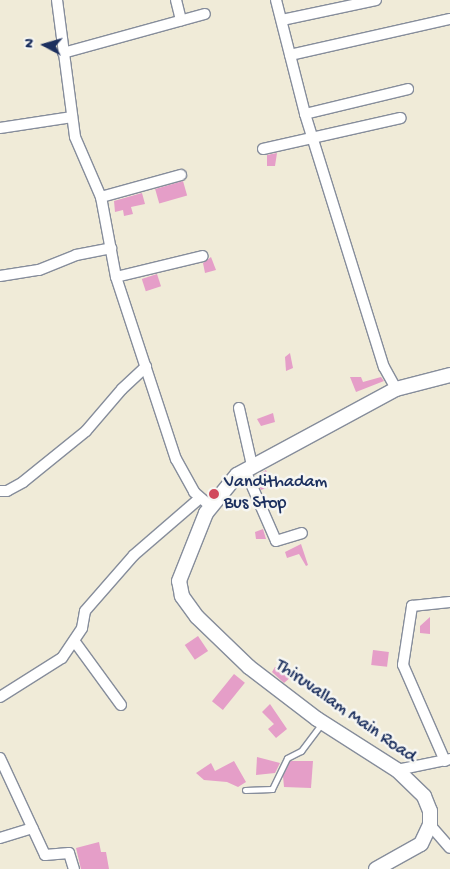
<!DOCTYPE html>
<style>
body{margin:0}
#map{position:relative;width:450px;height:869px;overflow:hidden;background:#f0ebd8;font-family:"Gochi Hand",sans-serif}
div>[style]{position:absolute}
[style*='--x']{left:calc(var(--x)*1px);top:calc(var(--y)*1px);width:calc(var(--w)*1px);rotate:calc(var(--a)*1deg)}
.building>*{inset:0;background:#e59ec8;transform-origin:0 0}
.roads{filter:drop-shadow(1px 0 #868d9b) drop-shadow(-1px 0 #868d9b) drop-shadow(0 1px #868d9b) drop-shadow(0 -1px #868d9b)}
.service>*{height:5px;margin:-2.5px;padding:0 2.5px;transform-origin:2.5px;border-radius:2.5px;background:#fff}
.minor>*{height:10px;margin:-5px;padding:0 5px;transform-origin:5px;border-radius:5px;background:#fff}
.secondary>*{height:14px;margin:-7px;padding:0 7px;transform-origin:7px;border-radius:7px;background:#fff}
.dots>*{width:14px;height:14px;translate:-50% -50%;box-sizing:border-box;border:2px solid #f6f6f2;border-radius:50%}
span{translate:-50% -50%;white-space:nowrap;text-align:center;line-height:1.15;-webkit-text-stroke:5px #f6f6f2;paint-order:stroke}
.poi-label{font-size:18px;color:#1b2f5e}
.left{translate:0 -50%;text-align:left}
.street-label{font-size:18px;color:#1b2f5e}
.north{position:absolute;left:20px;top:20px;width:50px;height:50px;-webkit-text-stroke:4px #f6f6f2;paint-order:stroke;rotate:276deg;font-size:14px;font-weight:700;line-height:20px;text-align:center;color:#1b2f5e}
.north::after{content:'';display:block;margin:auto;width:18px;height:22px;background:#1b2f5e;clip-path:polygon(50% 0,100% 100%,50% 72%,0 100%)}
</style>
<div id="map">
<div class="building">
<i style="clip-path:polygon(277px 153px,275px 166px,267px 166px,267px 155px)"></i>
<i style="left:183px;top:181px;width:15px;height:29px;rotate:74deg"></i>
<i style="clip-path:polygon(142px 193px,145px 204px,131px 207px,133px 214px,124px 216px,123px 210px,115px 212px,114px 201px)"></i>
<i style="clip-path:polygon(211px 257px,216px 270px,205px 273px,203px 263px)"></i>
<i style="left:157px;top:274px;width:13px;height:16px;rotate:72deg"></i>
<i style="clip-path:polygon(290px 353px,293px 368px,286px 371px,285px 357px)"></i>
<i style="clip-path:polygon(350px 377px,361px 377px,363px 382px,381px 377px,384px 381px,356px 392px)"></i>
<i style="clip-path:polygon(273px 413px,275px 422px,261px 426px,257px 419px)"></i>
<i style="clip-path:polygon(266px 470px,270px 480px,266px 482px,269px 487px,261px 490px,255px 477px)"></i>
<i style="clip-path:polygon(263px 529px,266px 539px,256px 539px,255px 532px)"></i>
<i style="clip-path:polygon(301px 544px,308px 565px,306px 566px,299px 554px,287px 558px,285px 552px)"></i>
<i style="clip-path:polygon(430px 617px,430px 634px,420px 633px,420px 626px)"></i>
<i style="left:198px;top:636px;width:18px;height:16px;rotate:56deg"></i>
<i style="left:373px;top:650px;width:16px;height:15px;rotate:7deg"></i>
<i style="clip-path:polygon(275px 667px,283px 667px,291px 677px,284px 683px,272px 672px)"></i>
<i style="left:234px;top:674px;width:14px;height:35px;rotate:39deg"></i>
<i style="clip-path:polygon(270px 704px,287px 729px,276px 738px,268px 729px,274px 724px,262px 712px)"></i>
<i style="clip-path:polygon(257px 757px,280px 763px,275px 773px,256px 775px)"></i>
<i style="clip-path:polygon(234px 761px,246px 782px,238px 787px,227px 782px,204px 780px,196px 773px,211px 763px,215px 771px)"></i>
<i style="clip-path:polygon(290px 761px,313px 761px,311px 788px,284px 787px,283px 776px)"></i>
<i style="clip-path:polygon(99px 842px,101px 852px,106px 852px,109px 869px,81px 869px,76px 848px)"></i>
</div>
<div class="roads">
<div class="service">
<i style="--x:245;--y:790;--w:27;--a:-2"></i>
<i style="--x:272;--y:789;--w:34;--a:-64"></i>
<i style="--x:287;--y:758;--w:16;--a:-27"></i>
<i style="--x:301;--y:751;--w:35;--a:-53"></i>
</div>
<div class="minor">
<i style="--x:57;--y:0;--w:138;--a:82.5"></i>
<i style="--x:75;--y:137;--w:65;--a:66.6"></i>
<i style="--x:101;--y:197;--w:81;--a:79.4"></i>
<i style="--x:116;--y:277;--w:192;--a:71.8"></i>
<i style="--x:176;--y:459;--w:38;--a:61"></i>
<i style="--x:194;--y:492;--w:21;--a:41"></i>
<i style="--x:176;--y:0;--w:21;--a:76"></i>
<i style="--x:276;--y:0;--w:118;--a:75.7"></i>
<i style="--x:305;--y:114;--w:265;--a:72.7"></i>
<i style="--x:384;--y:367;--w:25;--a:61"></i>
<i style="--x:282;--y:20;--w:96;--a:-12"></i>
<i style="--x:63;--y:53;--w:147;--a:-15.4"></i>
<i style="--x:290;--y:55;--w:164;--a:-12.7"></i>
<i style="--x:305;--y:114;--w:106;--a:-13.6"></i>
<i style="--x:0;--y:128;--w:73;--a:-8.7"></i>
<i style="--x:263;--y:149;--w:141;--a:-12.7"></i>
<i style="--x:101;--y:197;--w:83;--a:-15.4"></i>
<i style="--x:0;--y:276;--w:39;--a:-9"></i>
<i style="--x:39;--y:270;--w:40;--a:-22"></i>
<i style="--x:76;--y:255;--w:36;--a:-11"></i>
<i style="--x:116;--y:277;--w:89;--a:-13.6"></i>
<i style="--x:239;--y:408;--w:58;--a:77.2"></i>
<i style="--x:245;--y:470;--w:77;--a:66.4"></i>
<i style="--x:276;--y:541;--w:27;--a:-17"></i>
<i style="--x:0;--y:491;--w:7;--a:0"></i>
<i style="--x:7;--y:491;--w:18;--a:-29"></i>
<i style="--x:23;--y:482;--w:81;--a:-39"></i>
<i style="--x:86;--y:431;--w:55;--a:-49.4"></i>
<i style="--x:122;--y:389;--w:33;--a:-43"></i>
<i style="--x:75;--y:642;--w:78;--a:53.9"></i>
<i style="--x:0;--y:697;--w:73;--a:-32.2"></i>
<i style="--x:62;--y:658;--w:36;--a:-56"></i>
<i style="--x:82;--y:628;--w:17;--a:-80"></i>
<i style="--x:85;--y:611;--w:74;--a:-48.8"></i>
<i style="--x:134;--y:555;--w:87;--a:-40.8"></i>
<i style="--x:0;--y:758;--w:107;--a:65.1"></i>
<i style="--x:45;--y:855;--w:24;--a:-5"></i>
<i style="--x:69;--y:853;--w:17;--a:73"></i>
<i style="--x:445;--y:761;--w:105;--a:-113.6"></i>
<i style="--x:403;--y:665;--w:60;--a:-81.3"></i>
<i style="--x:412;--y:606;--w:38;--a:-6"></i>
<i style="--x:397;--y:770;--w:54;--a:-11.7"></i>
<i style="--x:430;--y:825;--w:30;--a:49"></i>
<i style="--x:0;--y:838;--w:34;--a:-17"></i>
</div>
<div class="secondary">
<i style="--x:376;--y:869;--w:51;--a:-29.1"></i>
<i style="--x:421;--y:844;--w:21;--a:-65"></i>
<i style="--x:430;--y:825;--w:14;--a:-90"></i>
<i style="--x:430;--y:811;--w:16;--a:-112"></i>
<i style="--x:424;--y:796;--w:37;--a:-136"></i>
<i style="--x:397;--y:770;--w:95;--a:-147.5"></i>
<i style="--x:317;--y:719;--w:86;--a:-142.6"></i>
<i style="--x:249;--y:667;--w:72;--a:-136.1"></i>
<i style="--x:197;--y:617;--w:26;--a:-126"></i>
<i style="--x:182;--y:596;--w:15;--a:-101"></i>
<i style="--x:179;--y:581;--w:73;--a:-68.3"></i>
<i style="--x:206;--y:513;--w:49;--a:-50.8"></i>
<i style="--x:237;--y:475;--w:181;--a:-28.4"></i>
<i style="--x:396;--y:389;--w:56;--a:-14.5"></i>
</div>
</div>
<div class="dots">
<i style="left:214px;top:494px;background:#d1495b"></i>
</div>
<div class="poi-label">
<span class="left" style="left:224px;top:494px">Vandithadam<br>Bus Stop</span>
</div>
<div class="street-label">
<span style="left:345px;top:712px;rotate:35deg">Thiruvallam Main Road</span>
</div>
<div class="north">N</div>
</div>
